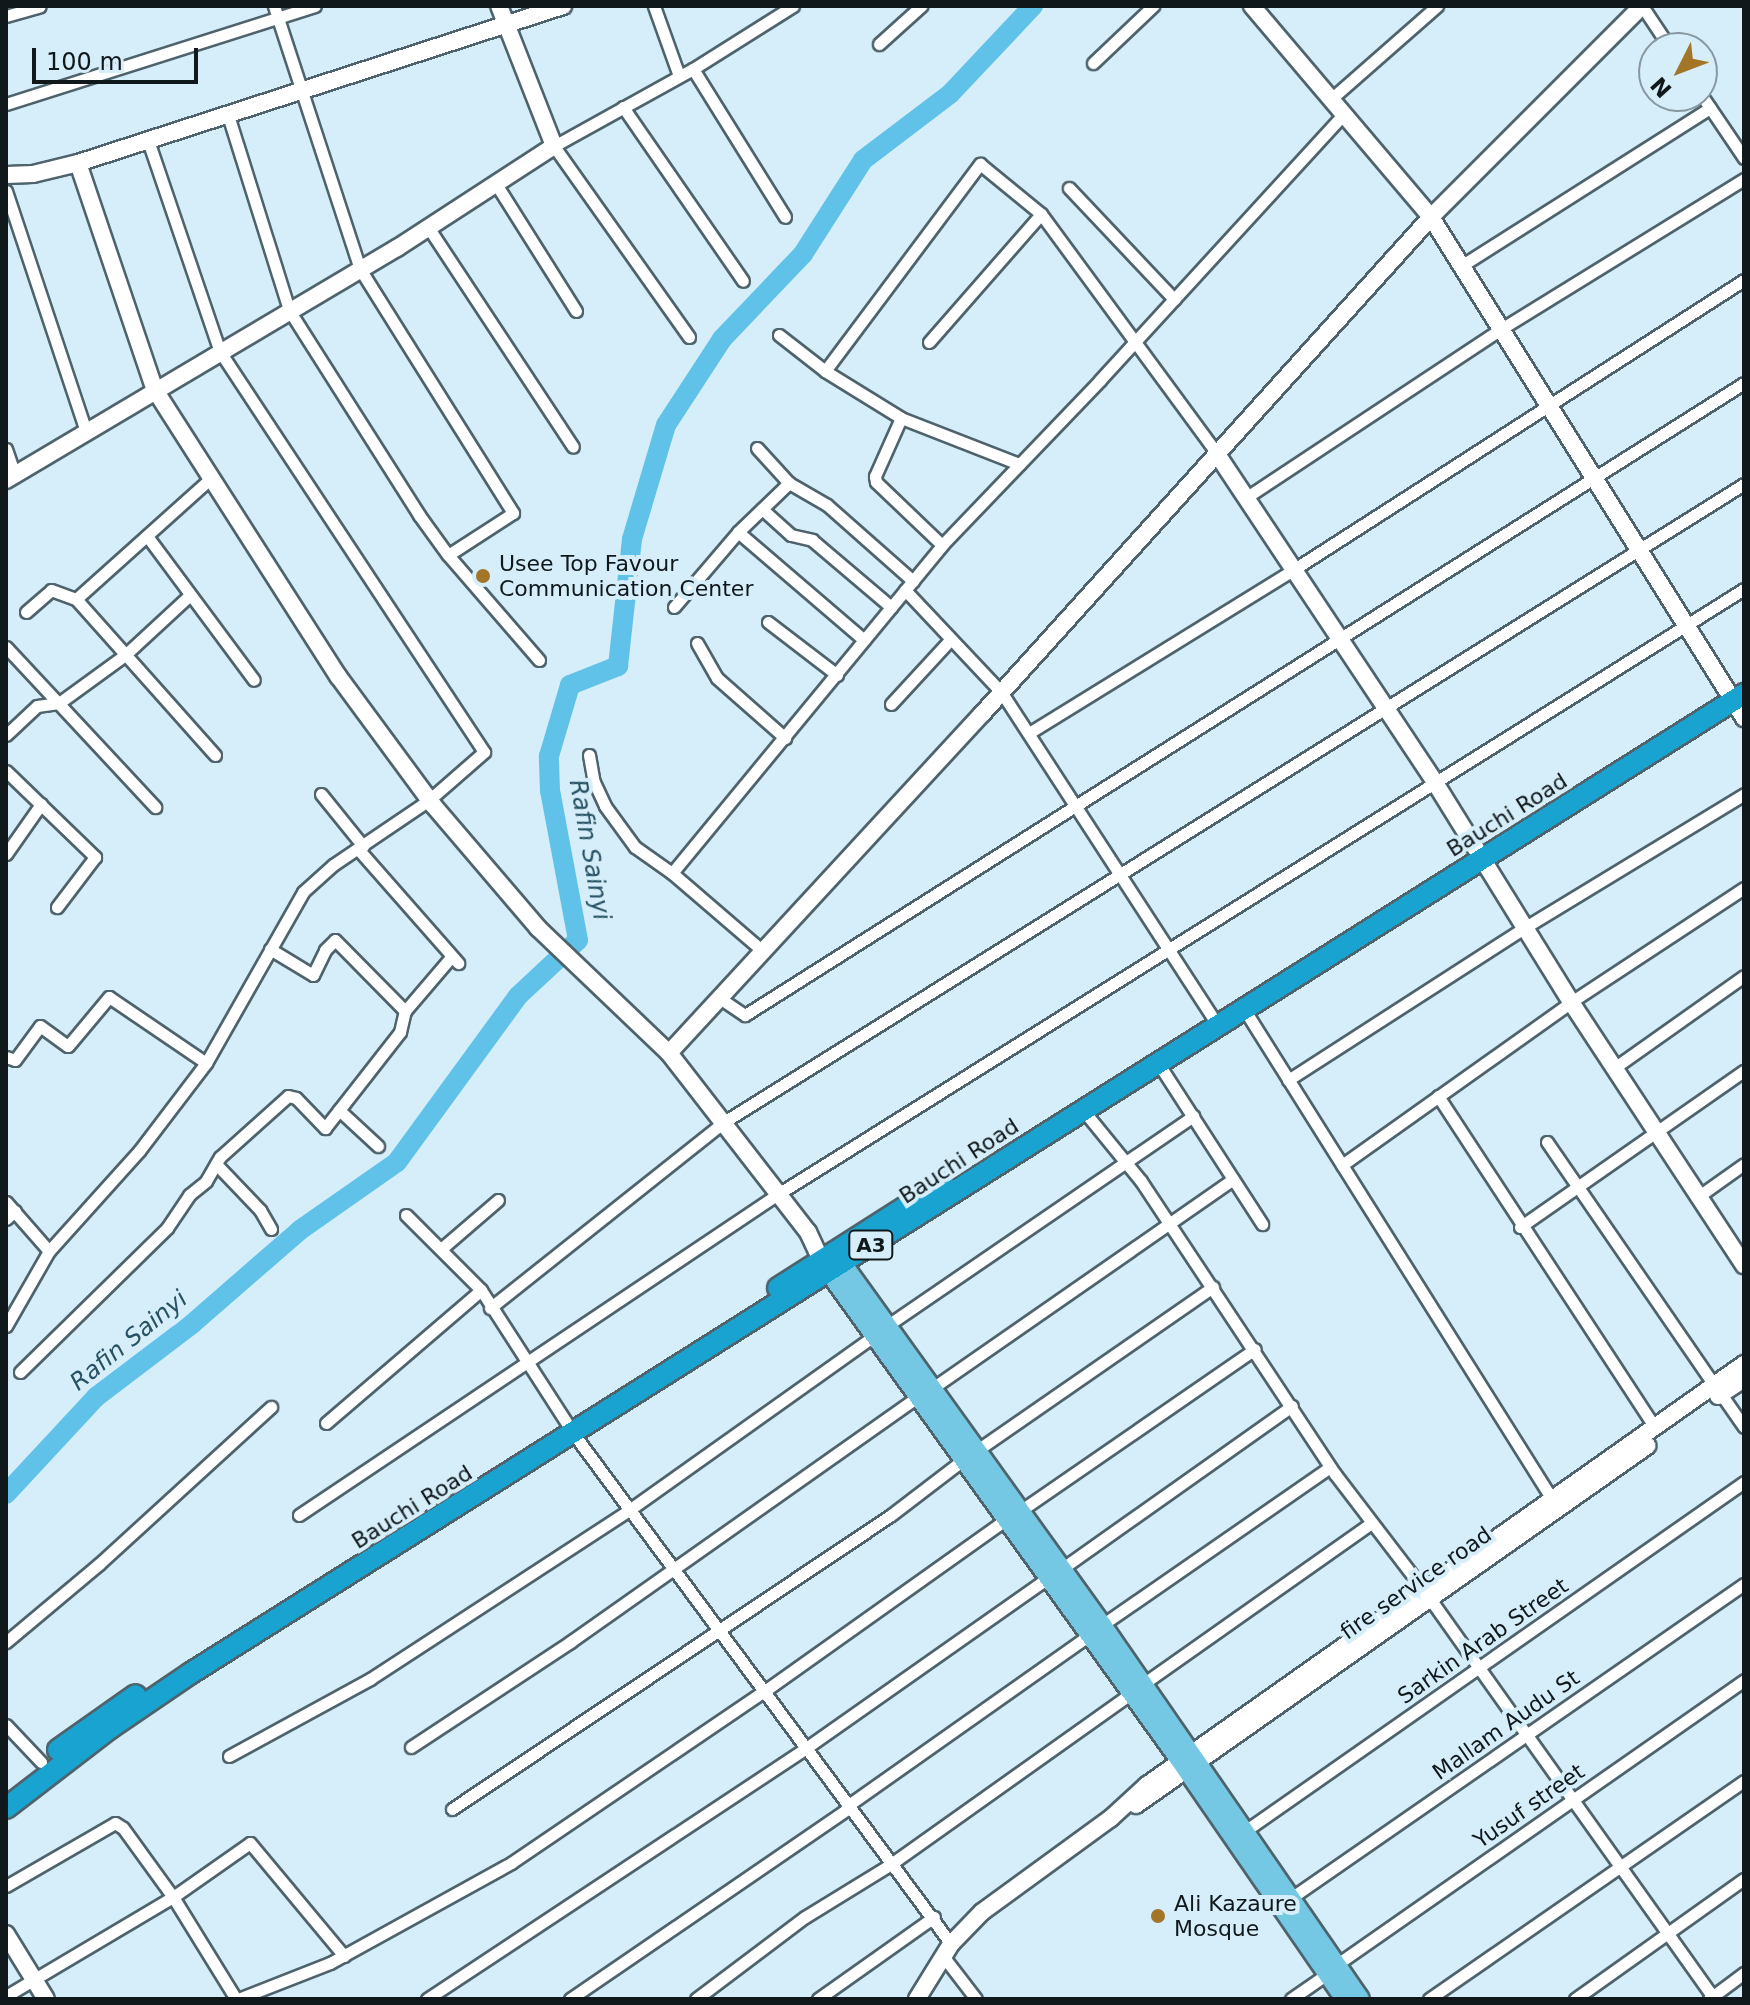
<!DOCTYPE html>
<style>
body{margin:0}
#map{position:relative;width:1750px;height:2005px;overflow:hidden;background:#d6eef9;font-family:"DejaVu Sans",sans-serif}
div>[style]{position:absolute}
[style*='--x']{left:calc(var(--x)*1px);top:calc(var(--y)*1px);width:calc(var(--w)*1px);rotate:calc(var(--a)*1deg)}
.river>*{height:20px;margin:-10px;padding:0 10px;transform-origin:10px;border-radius:10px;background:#60c2e9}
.roads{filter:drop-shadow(2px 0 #4e636c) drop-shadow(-2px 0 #4e636c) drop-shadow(0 2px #4e636c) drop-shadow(0 -2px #4e636c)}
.street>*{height:11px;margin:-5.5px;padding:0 5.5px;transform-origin:5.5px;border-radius:5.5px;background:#fff}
.secondary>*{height:16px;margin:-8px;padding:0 8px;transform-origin:8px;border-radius:8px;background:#fff}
.primary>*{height:18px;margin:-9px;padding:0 9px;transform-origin:9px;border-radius:9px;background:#75c8e3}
.highway>*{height:20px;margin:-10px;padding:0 10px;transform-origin:10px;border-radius:10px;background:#19a3d0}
.dots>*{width:22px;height:22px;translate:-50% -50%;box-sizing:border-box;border:4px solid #d6eef9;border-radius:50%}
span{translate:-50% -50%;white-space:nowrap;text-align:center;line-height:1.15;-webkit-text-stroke:8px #d6eef9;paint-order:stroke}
.shield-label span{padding:2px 6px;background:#d6eef9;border:2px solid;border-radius:6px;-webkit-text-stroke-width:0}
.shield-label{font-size:20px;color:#10181c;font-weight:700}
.poi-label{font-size:22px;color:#10181c}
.left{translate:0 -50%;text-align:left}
.street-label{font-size:22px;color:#10181c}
.water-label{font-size:24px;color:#285264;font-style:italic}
.frame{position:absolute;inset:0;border:8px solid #10181c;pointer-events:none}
.north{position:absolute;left:1638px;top:32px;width:80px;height:80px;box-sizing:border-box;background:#d6eef9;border:2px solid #8798a1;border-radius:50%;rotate:228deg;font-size:22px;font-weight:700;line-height:32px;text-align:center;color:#10181c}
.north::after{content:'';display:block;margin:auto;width:28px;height:36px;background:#a27527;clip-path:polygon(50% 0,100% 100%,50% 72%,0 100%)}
.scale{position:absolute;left:32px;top:48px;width:166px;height:36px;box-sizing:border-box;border:4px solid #10181c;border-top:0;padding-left:10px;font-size:24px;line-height:28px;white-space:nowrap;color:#10181c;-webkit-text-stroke:6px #d6eef9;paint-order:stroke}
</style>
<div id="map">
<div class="river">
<i style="--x:6;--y:1494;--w:132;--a:-47.1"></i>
<i style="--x:96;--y:1397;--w:121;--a:-37.2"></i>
<i style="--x:192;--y:1324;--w:143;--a:-41"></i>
<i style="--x:300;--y:1230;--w:118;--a:-35"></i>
<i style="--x:397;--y:1162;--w:205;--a:-53.9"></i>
<i style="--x:518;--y:996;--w:82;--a:-43"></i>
<i style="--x:578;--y:940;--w:152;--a:-100.6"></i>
<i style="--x:550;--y:791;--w:35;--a:-92"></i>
<i style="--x:549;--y:756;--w:74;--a:-73.5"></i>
<i style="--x:570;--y:685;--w:52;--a:-21.6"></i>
<i style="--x:618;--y:666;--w:128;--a:-83.7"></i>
<i style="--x:632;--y:539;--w:119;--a:-73.4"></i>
<i style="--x:666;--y:425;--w:103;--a:-56.9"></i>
<i style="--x:722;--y:339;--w:117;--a:-46.4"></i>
<i style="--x:803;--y:254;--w:112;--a:-57.4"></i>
<i style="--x:863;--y:160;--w:109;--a:-37.2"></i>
<i style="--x:950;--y:94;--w:121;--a:-46.7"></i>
</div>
<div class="roads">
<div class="street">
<i style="--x:274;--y:6;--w:277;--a:71.9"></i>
<i style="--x:360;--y:269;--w:288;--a:57.9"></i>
<i style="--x:513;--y:513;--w:77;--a:147.1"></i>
<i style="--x:654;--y:6;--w:74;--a:70.3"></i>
<i style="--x:1642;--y:6;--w:50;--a:56.3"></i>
<i style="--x:6;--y:16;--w:35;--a:-16"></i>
<i style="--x:879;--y:44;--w:57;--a:-42.1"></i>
<i style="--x:1093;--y:63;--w:83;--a:-43.5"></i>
<i style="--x:693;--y:69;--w:174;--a:58.1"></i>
<i style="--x:1702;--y:96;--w:75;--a:55.9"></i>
<i style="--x:1331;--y:99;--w:141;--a:-41.3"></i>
<i style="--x:6;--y:104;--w:324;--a:-17.6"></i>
<i style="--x:623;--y:107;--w:211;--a:55.4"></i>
<i style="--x:228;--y:115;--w:204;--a:72.6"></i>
<i style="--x:289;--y:310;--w:243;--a:57.6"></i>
<i style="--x:419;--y:515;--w:49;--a:54.1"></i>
<i style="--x:448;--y:555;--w:139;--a:49.1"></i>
<i style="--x:496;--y:184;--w:150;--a:57.8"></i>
<i style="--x:1069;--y:188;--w:153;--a:46.6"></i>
<i style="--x:6;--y:191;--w:254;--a:71.6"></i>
<i style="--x:428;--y:227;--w:263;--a:56.6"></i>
<i style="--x:1461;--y:266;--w:295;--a:-32.4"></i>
<i style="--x:779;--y:335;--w:58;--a:38"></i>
<i style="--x:825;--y:371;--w:89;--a:31.7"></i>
<i style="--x:901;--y:418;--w:127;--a:21.3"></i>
<i style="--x:689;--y:337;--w:234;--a:-125.3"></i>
<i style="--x:554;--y:146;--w:159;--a:-29"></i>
<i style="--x:693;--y:69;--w:118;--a:-32.2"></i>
<i style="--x:929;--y:342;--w:170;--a:-48.8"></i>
<i style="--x:825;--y:371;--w:259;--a:-53.2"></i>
<i style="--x:980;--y:164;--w:79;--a:39.3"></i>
<i style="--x:1041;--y:214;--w:298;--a:53.7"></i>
<i style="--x:901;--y:418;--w:64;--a:114.1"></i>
<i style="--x:875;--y:476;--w:6;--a:81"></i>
<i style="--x:876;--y:482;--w:91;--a:43.7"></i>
<i style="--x:757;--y:448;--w:47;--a:47.6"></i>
<i style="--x:789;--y:483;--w:44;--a:30.1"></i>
<i style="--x:827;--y:505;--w:115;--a:41.5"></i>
<i style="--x:6;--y:449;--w:28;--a:71"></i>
<i style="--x:211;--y:478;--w:181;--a:138.1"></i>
<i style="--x:76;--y:599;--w:209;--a:48.3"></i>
<i style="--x:1247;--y:497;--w:305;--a:-33.5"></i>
<i style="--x:1501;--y:329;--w:286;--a:-31.7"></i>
<i style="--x:762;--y:509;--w:39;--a:42"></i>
<i style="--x:791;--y:535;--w:22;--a:13"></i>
<i style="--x:812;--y:540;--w:104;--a:40.3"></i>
<i style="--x:738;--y:532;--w:166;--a:40.6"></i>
<i style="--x:147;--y:536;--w:179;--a:53.4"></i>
<i style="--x:905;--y:590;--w:141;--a:46.7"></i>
<i style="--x:1002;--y:693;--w:384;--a:57"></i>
<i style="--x:674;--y:607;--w:99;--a:-49.5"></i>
<i style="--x:738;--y:532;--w:71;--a:-43.9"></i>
<i style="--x:26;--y:612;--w:33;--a:-41"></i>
<i style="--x:51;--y:590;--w:27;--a:20"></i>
<i style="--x:768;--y:622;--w:87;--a:37.5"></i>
<i style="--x:697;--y:643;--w:40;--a:60.3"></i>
<i style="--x:717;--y:678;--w:91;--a:41.4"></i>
<i style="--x:6;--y:647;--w:219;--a:47"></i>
<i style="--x:891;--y:704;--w:88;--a:-47.3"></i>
<i style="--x:1029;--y:733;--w:314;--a:-31.7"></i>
<i style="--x:1296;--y:568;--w:533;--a:-32.74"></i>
<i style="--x:6;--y:735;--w:42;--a:-43.1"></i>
<i style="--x:37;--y:706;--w:22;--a:-8"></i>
<i style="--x:59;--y:703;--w:82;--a:-36"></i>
<i style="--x:125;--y:655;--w:88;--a:-42.7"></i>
<i style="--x:589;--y:755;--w:27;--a:80"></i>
<i style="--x:594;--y:782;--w:26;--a:65"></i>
<i style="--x:605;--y:806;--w:51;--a:53.8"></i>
<i style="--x:635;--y:847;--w:45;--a:35.1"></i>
<i style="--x:672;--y:873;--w:121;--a:40.7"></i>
<i style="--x:6;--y:771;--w:124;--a:44"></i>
<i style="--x:95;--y:857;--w:63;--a:127.2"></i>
<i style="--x:321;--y:794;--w:67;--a:51.1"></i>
<i style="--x:358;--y:849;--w:152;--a:48.7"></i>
<i style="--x:6;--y:854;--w:61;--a:-55"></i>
<i style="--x:672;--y:873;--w:425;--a:-50.5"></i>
<i style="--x:942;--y:545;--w:228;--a:-46.2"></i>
<i style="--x:1100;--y:380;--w:361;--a:-47.5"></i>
<i style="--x:270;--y:949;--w:50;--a:31.2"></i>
<i style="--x:313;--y:975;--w:28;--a:-64"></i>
<i style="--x:325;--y:950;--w:14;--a:-45"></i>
<i style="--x:335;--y:940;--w:100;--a:45.4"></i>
<i style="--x:721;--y:999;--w:29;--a:34"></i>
<i style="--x:745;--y:1015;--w:1182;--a:-32.32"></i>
<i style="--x:1244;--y:1009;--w:579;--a:57.85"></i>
<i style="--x:6;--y:1057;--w:9;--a:18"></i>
<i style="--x:15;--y:1060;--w:42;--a:-53.7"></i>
<i style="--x:40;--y:1026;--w:34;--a:36"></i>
<i style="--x:68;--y:1046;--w:64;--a:-50.1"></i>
<i style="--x:109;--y:997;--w:117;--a:34.2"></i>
<i style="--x:1158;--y:1063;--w:192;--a:57.1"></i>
<i style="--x:1614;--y:1068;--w:159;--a:-35.3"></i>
<i style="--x:1288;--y:1080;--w:281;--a:-32.8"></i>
<i style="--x:1524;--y:928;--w:258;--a:-31.3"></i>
<i style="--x:1438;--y:1096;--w:397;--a:56.8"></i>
<i style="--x:339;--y:1110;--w:53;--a:42.7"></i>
<i style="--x:1083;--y:1110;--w:92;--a:50.8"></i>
<i style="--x:1141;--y:1181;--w:351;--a:56.5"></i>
<i style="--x:1335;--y:1474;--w:145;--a:52.6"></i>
<i style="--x:1423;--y:1589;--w:499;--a:54.6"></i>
<i style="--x:1547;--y:1142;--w:296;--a:55.5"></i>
<i style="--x:216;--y:1164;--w:64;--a:46.3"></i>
<i style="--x:260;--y:1210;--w:22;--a:60"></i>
<i style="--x:1342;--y:1165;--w:281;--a:-35.4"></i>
<i style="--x:1571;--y:1002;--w:207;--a:-33.4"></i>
<i style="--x:1699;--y:1196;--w:55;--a:-35.4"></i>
<i style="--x:6;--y:1202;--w:65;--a:48.7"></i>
<i style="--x:406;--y:1215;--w:106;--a:45"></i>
<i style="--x:481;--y:1290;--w:170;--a:57.2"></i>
<i style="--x:573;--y:1433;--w:636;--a:53.51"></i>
<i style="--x:6;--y:1219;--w:12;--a:-42"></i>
<i style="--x:1520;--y:1227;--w:273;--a:-34.9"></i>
<i style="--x:441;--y:1249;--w:75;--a:-40.7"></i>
<i style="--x:490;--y:1308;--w:299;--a:-38.5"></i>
<i style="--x:724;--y:1122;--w:1203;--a:-32.03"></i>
<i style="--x:888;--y:1325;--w:370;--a:-34.4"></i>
<i style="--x:6;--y:1326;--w:86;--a:-60.2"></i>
<i style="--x:49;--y:1251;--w:135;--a:-48"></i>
<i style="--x:139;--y:1151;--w:111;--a:-52.7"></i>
<i style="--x:206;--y:1063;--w:197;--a:-60.4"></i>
<i style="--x:303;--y:892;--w:40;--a:-42"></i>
<i style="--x:333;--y:865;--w:116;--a:-34.1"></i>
<i style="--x:429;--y:800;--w:73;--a:-41.1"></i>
<i style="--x:484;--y:752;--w:479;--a:-123.4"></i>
<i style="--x:220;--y:352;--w:223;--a:-108.8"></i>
<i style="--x:20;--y:1372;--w:206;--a:-44.4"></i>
<i style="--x:167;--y:1228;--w:40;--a:-56"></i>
<i style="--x:189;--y:1195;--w:22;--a:-39"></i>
<i style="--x:206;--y:1181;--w:28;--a:-60"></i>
<i style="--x:220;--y:1157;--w:91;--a:-41.9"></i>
<i style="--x:288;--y:1096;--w:8;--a:14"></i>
<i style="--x:296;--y:1098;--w:42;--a:46"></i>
<i style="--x:325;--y:1128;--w:122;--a:-52"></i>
<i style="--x:400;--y:1032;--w:22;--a:-77"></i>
<i style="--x:405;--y:1011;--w:72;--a:-49.5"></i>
<i style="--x:934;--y:1387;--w:364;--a:-34.8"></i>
<i style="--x:1721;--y:1394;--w:40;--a:55.1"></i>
<i style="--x:326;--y:1423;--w:204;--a:-40.6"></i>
<i style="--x:1020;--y:1511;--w:285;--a:-34.6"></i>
<i style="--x:299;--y:1515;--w:577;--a:-33.83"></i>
<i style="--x:778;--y:1194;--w:1140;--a:-32.06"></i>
<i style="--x:1060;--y:1570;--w:284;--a:-35.3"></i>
<i style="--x:1102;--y:1625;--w:277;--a:-34.7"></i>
<i style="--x:6;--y:1642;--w:121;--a:-40"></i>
<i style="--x:99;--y:1564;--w:233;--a:-42.4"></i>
<i style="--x:1143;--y:1684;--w:279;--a:-35.2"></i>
<i style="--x:6;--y:1725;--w:51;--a:46.6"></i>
<i style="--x:411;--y:1747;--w:191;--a:-33.4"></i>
<i style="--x:570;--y:1642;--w:427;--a:-35.2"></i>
<i style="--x:229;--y:1756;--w:161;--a:-28.6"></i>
<i style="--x:370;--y:1679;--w:309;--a:-33.1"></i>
<i style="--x:629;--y:1510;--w:302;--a:-35.4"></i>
<i style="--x:847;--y:1806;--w:296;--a:-35.2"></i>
<i style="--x:452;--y:1809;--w:528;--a:-33.81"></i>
<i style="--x:891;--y:1515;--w:91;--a:-37.4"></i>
<i style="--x:963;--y:1460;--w:304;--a:-34.7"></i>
<i style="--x:1245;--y:1831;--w:609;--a:-34.97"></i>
<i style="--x:6;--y:1886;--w:126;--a:-30"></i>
<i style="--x:115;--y:1823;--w:9;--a:32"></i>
<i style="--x:123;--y:1828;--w:85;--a:54.1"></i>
<i style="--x:173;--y:1897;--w:120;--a:58.3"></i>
<i style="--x:1291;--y:1898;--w:551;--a:-34.73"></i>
<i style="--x:943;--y:1956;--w:54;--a:52.5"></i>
<i style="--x:1336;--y:1965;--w:498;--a:-34.9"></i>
<i style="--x:6;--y:1996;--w:194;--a:-30.7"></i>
<i style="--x:173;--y:1897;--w:94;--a:-35"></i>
<i style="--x:250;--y:1843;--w:147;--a:50.2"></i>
<i style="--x:238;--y:1999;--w:99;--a:-21.4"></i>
<i style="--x:330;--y:1963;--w:207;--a:-28.9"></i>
<i style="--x:511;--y:1863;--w:308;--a:-34.2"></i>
<i style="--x:766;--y:1690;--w:293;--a:-35.4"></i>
<i style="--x:427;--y:1999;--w:455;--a:-33.5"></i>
<i style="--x:806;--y:1748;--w:296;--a:-35.1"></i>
<i style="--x:570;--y:1999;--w:338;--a:-34.4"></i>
<i style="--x:696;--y:1999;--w:136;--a:-37"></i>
<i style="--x:805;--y:1917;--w:101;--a:-31.6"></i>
<i style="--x:891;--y:1864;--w:293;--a:-35.4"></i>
<i style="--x:818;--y:1999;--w:142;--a:-35.3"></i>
<i style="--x:1291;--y:1999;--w:44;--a:-34.8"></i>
<i style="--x:1429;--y:1999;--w:383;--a:-34.7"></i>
<i style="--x:1575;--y:1999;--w:207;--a:-35.4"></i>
<i style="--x:1709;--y:1999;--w:44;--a:-36.6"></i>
</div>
<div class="secondary">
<i style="--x:1252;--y:6;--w:277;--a:49.7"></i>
<i style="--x:1431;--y:217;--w:591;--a:58"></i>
<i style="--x:78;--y:163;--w:240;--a:71.3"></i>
<i style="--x:155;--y:390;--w:340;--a:57.4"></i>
<i style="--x:338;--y:676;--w:160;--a:53.6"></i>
<i style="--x:433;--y:805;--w:162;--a:49.5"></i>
<i style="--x:538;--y:928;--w:181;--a:43.7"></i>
<i style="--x:669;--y:1053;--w:227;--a:52.2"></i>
<i style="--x:808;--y:1232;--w:31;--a:65"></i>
<i style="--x:6;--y:175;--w:27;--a:-2"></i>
<i style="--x:33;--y:174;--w:46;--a:-13.7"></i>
<i style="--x:78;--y:163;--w:510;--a:-17.94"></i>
<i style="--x:1217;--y:454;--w:392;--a:56.4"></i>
<i style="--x:1434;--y:781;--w:260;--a:58.2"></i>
<i style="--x:1571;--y:1002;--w:315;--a:56.7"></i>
<i style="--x:6;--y:480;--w:455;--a:-30.7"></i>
<i style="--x:397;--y:248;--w:187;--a:-33"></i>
<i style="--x:554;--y:146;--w:150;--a:-111.4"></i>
<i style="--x:669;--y:1053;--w:461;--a:-47.3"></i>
<i style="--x:982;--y:714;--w:670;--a:-47.9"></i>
<i style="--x:1431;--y:217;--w:298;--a:-45"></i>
<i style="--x:1718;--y:1396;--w:31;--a:-33"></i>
<i style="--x:1136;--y:1805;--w:625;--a:-35.09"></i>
<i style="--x:6;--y:1934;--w:76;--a:58.4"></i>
<i style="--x:917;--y:1999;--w:65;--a:-58.3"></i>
<i style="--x:951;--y:1944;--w:45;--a:-45.9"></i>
<i style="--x:982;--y:1912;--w:160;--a:-36.1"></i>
<i style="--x:1111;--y:1818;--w:49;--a:-42.5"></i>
<i style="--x:1147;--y:1785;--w:731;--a:-35.19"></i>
</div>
<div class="primary">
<i style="--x:834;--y:1252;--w:459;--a:54.3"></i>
<i style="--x:1102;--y:1625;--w:454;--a:55.4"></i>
<i style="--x:821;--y:1261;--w:615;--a:54.27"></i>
<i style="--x:1180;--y:1760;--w:290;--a:55.4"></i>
</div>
<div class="highway">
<i style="--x:778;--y:1288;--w:196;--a:-32.5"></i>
<i style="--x:58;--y:1750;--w:95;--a:-35.2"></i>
<i style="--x:6;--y:1808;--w:131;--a:-37.6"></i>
<i style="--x:110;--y:1728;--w:98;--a:-34.2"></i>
<i style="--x:191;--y:1673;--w:1836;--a:-32.23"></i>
</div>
</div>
<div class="dots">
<i style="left:483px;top:576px;background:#a27527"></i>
<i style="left:1158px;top:1916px;background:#a27527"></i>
</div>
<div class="shield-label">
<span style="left:871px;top:1245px">A3</span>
</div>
<div class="poi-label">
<span class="left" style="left:499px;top:576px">Usee Top Favour<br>Communication Center</span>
<span class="left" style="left:1174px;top:1916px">Ali Kazaure<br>Mosque</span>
</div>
<div class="street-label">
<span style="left:1507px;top:815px;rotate:-32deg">Bauchi Road</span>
<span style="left:959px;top:1161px;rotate:-33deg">Bauchi Road</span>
<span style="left:412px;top:1507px;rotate:-32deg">Bauchi Road</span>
<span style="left:1416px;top:1583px;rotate:-35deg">fire service road</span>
<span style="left:1483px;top:1641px;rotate:-35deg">Sarkin Arab Street</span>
<span style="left:1506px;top:1725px;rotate:-35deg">Mallam Audu St</span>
<span style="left:1529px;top:1806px;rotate:-35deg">Yusuf street</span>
</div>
<div class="water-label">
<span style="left:589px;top:850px;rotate:80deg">Rafin Sainyi</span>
<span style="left:129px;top:1341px;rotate:-39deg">Rafin Sainyi</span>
</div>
<div class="frame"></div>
<div class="north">N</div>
<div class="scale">100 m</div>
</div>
